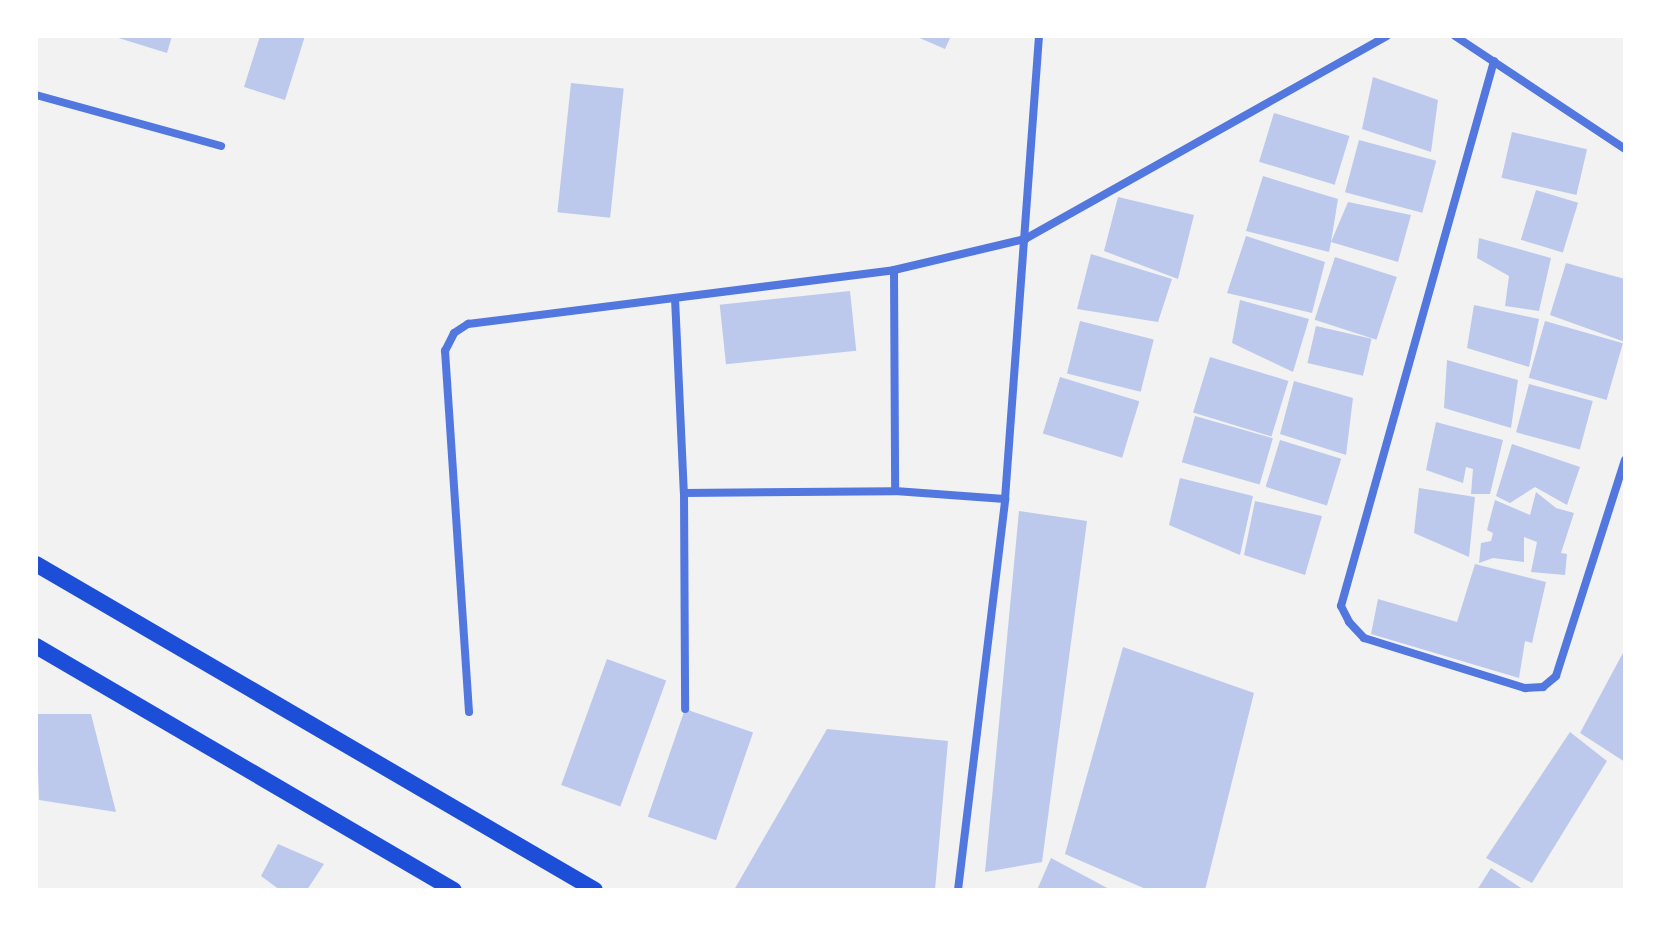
<!DOCTYPE html>
<style>
body{margin:0}
#map{position:relative;width:1661px;height:926px;overflow:hidden;background:#f2f2f2;font-family:Montserrat,sans-serif}
div>[style]{position:absolute}
[style*='--x']{left:calc(var(--x)*1px);top:calc(var(--y)*1px);width:calc(var(--w)*1px);rotate:calc(var(--a)*1deg)}
.building>*{inset:0;background:#bdc9ec;transform-origin:0 0}
.minor>*{height:8px;margin:-4px;padding:0 4px;transform-origin:4px;border-radius:4px;background:#5277de}
.secondary>*{height:16px;margin:-8px;padding:0 8px;transform-origin:8px;border-radius:8px;background:#1d4ed8}
span{translate:-50% -50%;white-space:nowrap;text-align:center;line-height:1.15;-webkit-text-stroke:8px #fff;paint-order:stroke}
.frame{position:absolute;inset:0;border:38px solid #fff;pointer-events:none}
</style>
<div id="map">
<div class="building">
<i style="clip-path:polygon(112px 36px,172px 36px,167px 53px)"></i>
<i style="clip-path:polygon(260px 36px,305px 36px,285px 100px,244px 87px)"></i>
<i style="clip-path:polygon(915px 36px,951px 36px,945px 49px)"></i>
<i style="clip-path:polygon(1373px 77px,1438px 100px,1431px 152px,1362px 129px)"></i>
<i style="left:571px;top:83px;width:53px;height:130px;rotate:6deg"></i>
<i style="left:1274px;top:113px;width:79px;height:51px;rotate:17deg"></i>
<i style="left:1512px;top:132px;width:77px;height:47px;rotate:13deg"></i>
<i style="left:1359px;top:140px;width:80px;height:54px;rotate:15deg"></i>
<i style="clip-path:polygon(1263px 176px,1338px 199px,1331px 242px,1348px 202px,1411px 215px,1398px 262px,1331px 242px,1329px 252px,1246px 231px)"></i>
<i style="left:1536px;top:190px;width:44px;height:52px;rotate:17deg"></i>
<i style="clip-path:polygon(1118px 197px,1194px 215px,1178px 279px,1104px 251px)"></i>
<i style="clip-path:polygon(1246px 236px,1325px 262px,1312px 313px,1227px 293px)"></i>
<i style="clip-path:polygon(1479px 238px,1551px 258px,1539px 311px,1505px 306px,1509px 276px,1477px 258px)"></i>
<i style="clip-path:polygon(1091px 254px,1172px 279px,1158px 322px,1077px 309px)"></i>
<i style="left:1335px;top:257px;width:65px;height:66px;rotate:18deg"></i>
<i style="clip-path:polygon(1566px 263px,1625px 279px,1625px 342px,1550px 315px)"></i>
<i style="left:850px;top:291px;width:60px;height:131px;rotate:84deg"></i>
<i style="clip-path:polygon(1240px 300px,1309px 319px,1293px 372px,1232px 343px)"></i>
<i style="clip-path:polygon(1474px 305px,1539px 319px,1529px 367px,1467px 348px)"></i>
<i style="left:1080px;top:321px;width:76px;height:54px;rotate:14deg"></i>
<i style="left:1545px;top:321px;width:81px;height:59px;rotate:16deg"></i>
<i style="left:1316px;top:326px;width:57px;height:38px;rotate:13deg"></i>
<i style="left:1210px;top:357px;width:82px;height:58px;rotate:17deg"></i>
<i style="clip-path:polygon(1447px 360px,1518px 380px,1511px 428px,1444px 408px)"></i>
<i style="left:1060px;top:377px;width:83px;height:59px;rotate:17deg"></i>
<i style="clip-path:polygon(1294px 381px,1353px 398px,1346px 455px,1280px 434px)"></i>
<i style="left:1529px;top:384px;width:66px;height:50px;rotate:15deg"></i>
<i style="left:1195px;top:416px;width:81px;height:48px;rotate:16deg"></i>
<i style="clip-path:polygon(1436px 422px,1503px 440px,1490px 494px,1471px 494px,1473px 469px,1466px 467px,1463px 483px,1426px 470px)"></i>
<i style="left:1280px;top:440px;width:64px;height:49px;rotate:17deg"></i>
<i style="clip-path:polygon(1512px 444px,1580px 467px,1567px 505px,1535px 487px,1510px 503px,1496px 496px)"></i>
<i style="clip-path:polygon(1180px 478px,1253px 496px,1240px 555px,1169px 525px)"></i>
<i style="clip-path:polygon(1419px 488px,1475px 497px,1469px 557px,1414px 533px)"></i>
<i style="clip-path:polygon(1536px 492px,1556px 508px,1574px 513px,1561px 553px,1567px 554px,1565px 575px,1531px 572px,1537px 542px,1524px 537px,1524px 562px,1493px 558px,1479px 563px,1481px 543px,1491px 541px,1493px 533px,1487px 530px,1495px 500px,1530px 515px)"></i>
<i style="clip-path:polygon(1255px 501px,1322px 516px,1305px 575px,1244px 555px)"></i>
<i style="clip-path:polygon(1019px 511px,1087px 521px,1042px 862px,985px 872px)"></i>
<i style="clip-path:polygon(1475px 564px,1546px 582px,1532px 643px,1525px 641px,1519px 678px,1371px 634px,1378px 599px,1457px 622px)"></i>
<i style="clip-path:polygon(1123px 647px,1254px 693px,1205px 890px,1148px 890px,1065px 854px)"></i>
<i style="clip-path:polygon(1625px 649px,1625px 762px,1580px 733px)"></i>
<i style="left:607px;top:659px;width:63px;height:134px;rotate:20deg"></i>
<i style="left:685px;top:709px;width:72px;height:114px;rotate:19deg"></i>
<i style="clip-path:polygon(36px 714px,91px 714px,116px 812px,39px 800px)"></i>
<i style="clip-path:polygon(827px 729px,948px 741px,935px 890px,734px 890px)"></i>
<i style="clip-path:polygon(1570px 732px,1607px 761px,1532px 883px,1486px 858px)"></i>
<i style="clip-path:polygon(278px 844px,324px 864px,307px 890px,280px 890px,261px 876px)"></i>
<i style="clip-path:polygon(1051px 858px,1111px 890px,1037px 890px)"></i>
<i style="clip-path:polygon(1491px 868px,1524px 890px,1477px 890px)"></i>
</div>
<div class="minor">
<i style="--x:1455;--y:36;--w:204;--a:33.6"></i>
<i style="--x:1494;--y:61;--w:566;--a:105.68"></i>
<i style="--x:1341;--y:606;--w:18;--a:63"></i>
<i style="--x:1349;--y:622;--w:22;--a:47"></i>
<i style="--x:1364;--y:638;--w:169;--a:17.3"></i>
<i style="--x:1525;--y:688;--w:18;--a:-3"></i>
<i style="--x:1543;--y:687;--w:17;--a:-40"></i>
<i style="--x:1556;--y:676;--w:227;--a:-72.3"></i>
<i style="--x:36;--y:95;--w:192;--a:15.4"></i>
<i style="--x:894;--y:270;--w:221;--a:89.7"></i>
<i style="--x:675;--y:298;--w:195;--a:87.4"></i>
<i style="--x:684;--y:493;--w:216;--a:89.7"></i>
<i style="--x:684;--y:493;--w:211;--a:-0.5"></i>
<i style="--x:895;--y:491;--w:110;--a:4.2"></i>
<i style="--x:469;--y:712;--w:362;--a:-93.8"></i>
<i style="--x:445;--y:351;--w:20;--a:-63"></i>
<i style="--x:454;--y:333;--w:17;--a:-33"></i>
<i style="--x:468;--y:324;--w:429;--a:-7.2"></i>
<i style="--x:894;--y:270;--w:135;--a:-13.3"></i>
<i style="--x:1025;--y:239;--w:415;--a:-29.3"></i>
<i style="--x:958;--y:890;--w:394;--a:-83.1"></i>
<i style="--x:1005;--y:499;--w:464;--a:-85.8"></i>
</div>
<div class="secondary">
<i style="--x:36;--y:564;--w:647;--a:30.25"></i>
<i style="--x:36;--y:646;--w:484;--a:30.3"></i>
</div>
<div class="frame"></div>
</div>
